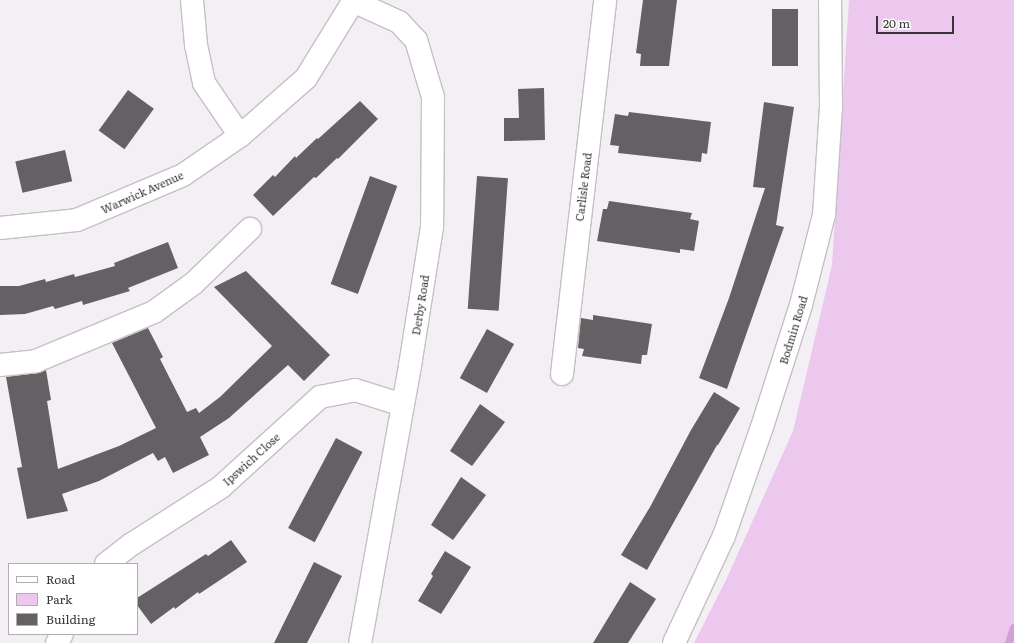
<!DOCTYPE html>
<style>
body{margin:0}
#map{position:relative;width:1014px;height:643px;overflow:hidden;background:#f4eff4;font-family:Literata,serif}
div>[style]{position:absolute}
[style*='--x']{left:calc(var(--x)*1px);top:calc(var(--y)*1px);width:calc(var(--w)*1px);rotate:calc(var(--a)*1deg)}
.green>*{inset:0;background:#ecc8ee}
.stream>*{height:8px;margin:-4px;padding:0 4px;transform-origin:4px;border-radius:4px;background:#d49ed8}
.building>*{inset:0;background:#646064;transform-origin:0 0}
.roads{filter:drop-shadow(1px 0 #c4c0c4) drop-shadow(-1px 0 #c4c0c4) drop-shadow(0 1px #c4c0c4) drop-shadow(0 -1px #c4c0c4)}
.minor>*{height:22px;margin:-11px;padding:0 11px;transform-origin:11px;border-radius:11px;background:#fff}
span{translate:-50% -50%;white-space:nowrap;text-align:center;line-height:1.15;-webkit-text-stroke:4px #fff;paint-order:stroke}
.street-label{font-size:11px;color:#363536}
.legend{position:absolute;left:8px;top:563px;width:130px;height:72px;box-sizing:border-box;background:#fff;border:1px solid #afaeaf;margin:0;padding:5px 7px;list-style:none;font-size:12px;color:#363536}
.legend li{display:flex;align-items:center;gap:8px;height:20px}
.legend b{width:20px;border:1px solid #afaeaf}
.scale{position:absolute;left:876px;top:16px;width:78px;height:18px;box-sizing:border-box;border:2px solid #363536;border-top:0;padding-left:5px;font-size:12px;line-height:14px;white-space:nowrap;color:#363536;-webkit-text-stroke:3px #fff;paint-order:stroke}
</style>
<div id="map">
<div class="green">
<i style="clip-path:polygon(849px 0,1014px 0,1014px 643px,694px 643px,726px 580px,793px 431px,832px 265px)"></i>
</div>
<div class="stream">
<i style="--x:1009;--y:643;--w:16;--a:-72"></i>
</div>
<div class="building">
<i style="clip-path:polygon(643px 0,677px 0,669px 66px,640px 66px,641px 54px,636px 53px)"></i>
<i style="left:798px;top:9px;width:57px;height:26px;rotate:90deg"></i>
<i style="clip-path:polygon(544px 88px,545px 140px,504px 141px,504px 118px,519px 118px,518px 89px)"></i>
<i style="left:128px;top:90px;width:32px;height:50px;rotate:36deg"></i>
<i style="clip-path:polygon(360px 101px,378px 119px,338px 159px,337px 158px,316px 178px,314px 177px,273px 216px,253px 195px,273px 175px,275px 177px,295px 156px,296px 158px,317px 138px,318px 139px)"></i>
<i style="clip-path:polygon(764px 102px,794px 107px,776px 225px,784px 227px,727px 389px,699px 378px,729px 298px,765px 188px,753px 187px)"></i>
<i style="clip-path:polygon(629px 112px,711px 122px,707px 154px,702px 153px,701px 162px,618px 153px,619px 146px,610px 145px,615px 114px,628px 116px)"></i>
<i style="left:65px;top:150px;width:32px;height:51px;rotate:77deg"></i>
<i style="left:370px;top:176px;width:29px;height:115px;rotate:20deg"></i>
<i style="left:477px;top:176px;width:31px;height:133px;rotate:4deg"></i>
<i style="clip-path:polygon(609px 201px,692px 213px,690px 219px,699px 221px,694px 251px,680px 249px,680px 253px,597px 241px,603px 209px,607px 209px)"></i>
<i style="clip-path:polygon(168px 242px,178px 268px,128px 288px,130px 291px,83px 305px,82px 301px,55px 309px,53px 306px,25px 314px,0 315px,0 286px,19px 286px,45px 279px,46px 282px,74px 274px,75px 277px,115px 266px,114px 263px)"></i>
<i style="clip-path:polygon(246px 271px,330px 355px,304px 381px,288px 365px,229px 418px,200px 437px,209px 455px,173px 473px,165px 457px,158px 461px,153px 453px,99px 481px,62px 494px,68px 511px,27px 519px,17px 468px,22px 467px,6px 377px,38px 373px,46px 370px,51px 400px,47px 401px,58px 469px,119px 446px,156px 428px,112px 343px,148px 328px,163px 357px,160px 359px,187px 412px,196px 408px,199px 413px,220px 397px,272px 346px,214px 287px)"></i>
<i style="clip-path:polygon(593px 315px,652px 324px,647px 355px,642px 355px,641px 364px,582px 356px,584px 349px,578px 348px,581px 318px,593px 320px)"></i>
<i style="left:487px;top:329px;width:31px;height:56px;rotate:29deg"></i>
<i style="clip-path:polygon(714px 392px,740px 408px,718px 445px,717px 445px,647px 570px,621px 555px,650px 507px,691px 430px)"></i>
<i style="clip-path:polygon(480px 404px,505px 422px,472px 466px,450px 451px)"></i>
<i style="left:336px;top:438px;width:30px;height:102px;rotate:28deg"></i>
<i style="clip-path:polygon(461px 477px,486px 495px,453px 540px,431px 525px)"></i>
<i style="clip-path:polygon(231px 540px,247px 562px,199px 594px,198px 592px,175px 609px,174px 607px,151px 624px,137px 605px,137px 598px,206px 554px,208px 556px)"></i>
<i style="clip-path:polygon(445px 551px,471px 567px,441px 614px,418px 601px,433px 576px,431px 574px)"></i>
<i style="clip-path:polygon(314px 562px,342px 576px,307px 643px,274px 643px)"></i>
<i style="clip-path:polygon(630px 582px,656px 599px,628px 643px,593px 643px)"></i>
</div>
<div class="roads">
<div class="minor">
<i style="--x:192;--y:0;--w:45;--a:84.9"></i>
<i style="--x:196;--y:45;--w:39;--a:78"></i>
<i style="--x:204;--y:83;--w:64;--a:55.8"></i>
<i style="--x:353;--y:1;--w:51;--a:24.5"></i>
<i style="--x:399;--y:22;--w:25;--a:47"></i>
<i style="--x:416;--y:40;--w:59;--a:73.4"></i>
<i style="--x:433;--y:97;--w:130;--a:90.4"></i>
<i style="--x:432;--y:227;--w:141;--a:99"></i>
<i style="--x:410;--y:366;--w:281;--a:100.2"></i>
<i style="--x:0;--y:228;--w:77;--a:-5.9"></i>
<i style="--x:77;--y:220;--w:115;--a:-23"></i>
<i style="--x:183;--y:175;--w:69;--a:-34.4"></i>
<i style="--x:240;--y:136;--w:88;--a:-41.3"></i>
<i style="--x:306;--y:78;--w:92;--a:-58.4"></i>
<i style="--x:0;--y:365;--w:36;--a:-6"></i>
<i style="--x:36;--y:361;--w:128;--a:-22.6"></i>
<i style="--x:154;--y:312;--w:49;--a:-35.9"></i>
<i style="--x:194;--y:283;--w:78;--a:-44"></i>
<i style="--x:562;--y:374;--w:376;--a:-83.4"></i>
<i style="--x:106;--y:564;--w:33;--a:-38"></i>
<i style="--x:132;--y:544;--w:106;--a:-32.6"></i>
<i style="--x:221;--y:487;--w:134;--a:-42.3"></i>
<i style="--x:320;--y:397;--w:36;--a:-11"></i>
<i style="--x:355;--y:390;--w:50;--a:17.4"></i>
<i style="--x:57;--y:643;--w:10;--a:-61"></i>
<i style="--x:674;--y:643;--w:118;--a:-65"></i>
<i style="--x:724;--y:536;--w:115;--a:-70.8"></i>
<i style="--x:762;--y:427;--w:128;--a:-72.3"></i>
<i style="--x:801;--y:305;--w:93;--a:-75.7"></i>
<i style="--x:824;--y:215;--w:107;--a:-86.3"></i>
<i style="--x:831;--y:108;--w:108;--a:-90.5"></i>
</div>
</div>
<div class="street-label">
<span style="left:583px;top:187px;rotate:-83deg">Carlisle Road</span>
<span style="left:142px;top:192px;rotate:-24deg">Warwick Avenue</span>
<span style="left:420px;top:305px;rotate:-81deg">Derby Road</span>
<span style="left:793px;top:330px;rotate:-73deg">Bodmin Road</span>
<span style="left:251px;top:459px;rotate:-42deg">Ipswich Close</span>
</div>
<ul class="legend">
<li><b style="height:5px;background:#fff"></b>Road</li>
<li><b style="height:11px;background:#ecc8ee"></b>Park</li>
<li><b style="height:11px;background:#646064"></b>Building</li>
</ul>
<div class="scale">20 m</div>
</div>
